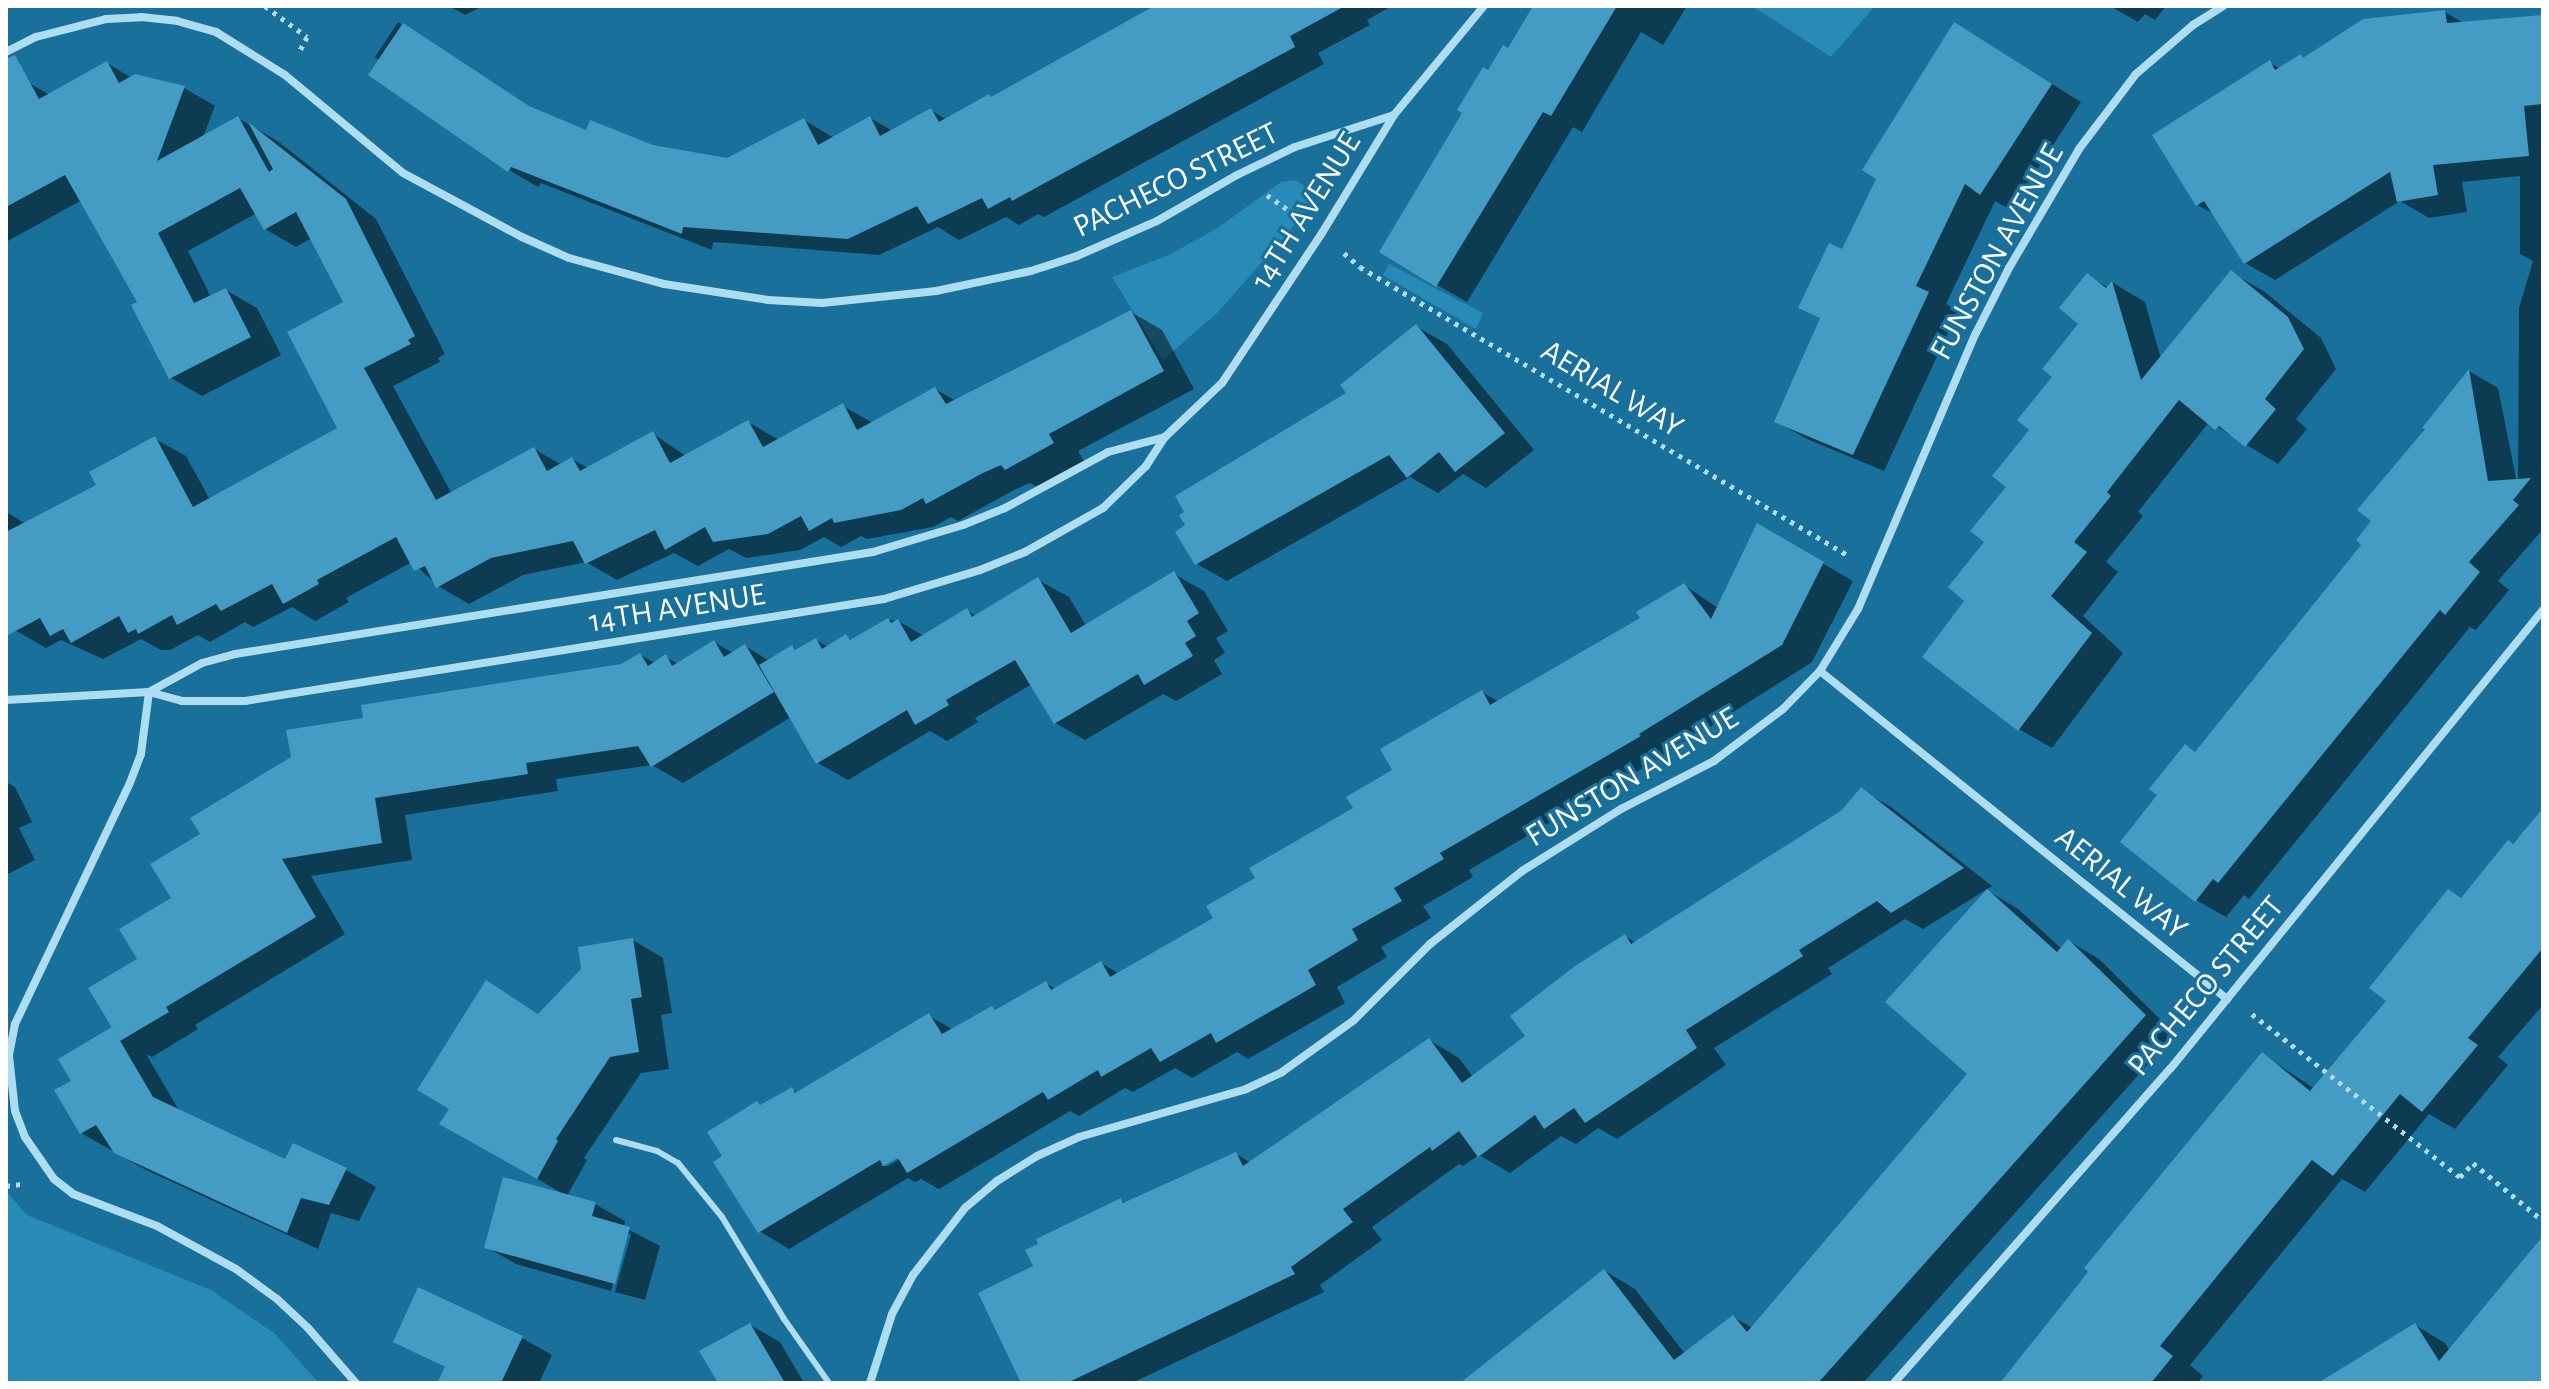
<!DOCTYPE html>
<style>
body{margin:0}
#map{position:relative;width:2549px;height:1389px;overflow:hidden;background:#18709b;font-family:"Alegreya Sans",sans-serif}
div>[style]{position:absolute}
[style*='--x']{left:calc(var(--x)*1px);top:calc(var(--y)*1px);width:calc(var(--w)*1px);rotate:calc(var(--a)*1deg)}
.green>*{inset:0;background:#278ab7}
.shadow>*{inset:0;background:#0007}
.building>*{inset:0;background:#449bc3}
.path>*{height:5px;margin-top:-2.5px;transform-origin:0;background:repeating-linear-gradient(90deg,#aeddf2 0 4px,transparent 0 10px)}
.service>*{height:6px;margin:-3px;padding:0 3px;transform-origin:3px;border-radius:3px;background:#aeddf2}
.minor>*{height:8px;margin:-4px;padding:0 4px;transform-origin:4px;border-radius:4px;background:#aeddf2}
span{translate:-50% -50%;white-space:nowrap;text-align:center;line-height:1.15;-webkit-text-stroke:6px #18709b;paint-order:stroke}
.street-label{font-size:32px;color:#fff}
.frame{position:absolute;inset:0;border:8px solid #fff;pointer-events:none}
</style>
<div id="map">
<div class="green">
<i style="clip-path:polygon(1752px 6px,1875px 6px,1831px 57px)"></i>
<i style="clip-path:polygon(1294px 180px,1306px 187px,1309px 202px,1300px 219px,1218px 312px,1163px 360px,1112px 277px,1171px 254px,1219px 227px,1281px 182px)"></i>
<i style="clip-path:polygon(1389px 264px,1483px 313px,1476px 329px,1383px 275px)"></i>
<i style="clip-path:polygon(6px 1191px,27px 1215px,211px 1290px,274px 1333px,319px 1383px,6px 1383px)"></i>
</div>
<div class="shadow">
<i style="clip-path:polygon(449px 6px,483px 6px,465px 15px)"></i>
<i style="clip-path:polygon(1158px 6px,1392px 6px,1367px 20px,1370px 25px,1318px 53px,1324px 64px,1044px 217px,1038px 214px,1019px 225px,1006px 217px,959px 240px,938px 227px,879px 255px,713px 242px,712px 250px,541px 183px,538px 187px,509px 170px,375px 57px,398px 22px,538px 112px,587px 133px,727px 160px,804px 120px,834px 138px,870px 118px,893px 131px,931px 110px,947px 120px,993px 98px)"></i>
<i style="clip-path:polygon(1535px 6px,1687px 6px,1663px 45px,1641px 32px,1582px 132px,1573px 127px,1467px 302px,1437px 285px,1489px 73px,1508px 51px)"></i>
<i style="clip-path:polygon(2110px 6px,2166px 6px,2155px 20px,2145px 14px,2138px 22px)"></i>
<i style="clip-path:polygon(2445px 12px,2465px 24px,2543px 17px,2543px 529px,2498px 581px,2509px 590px,2476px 630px,2470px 627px,2249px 899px,2244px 895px,2226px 917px,2196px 900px,2160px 795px,2185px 746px,2197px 753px,2364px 544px,2428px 429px,2469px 371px,2498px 388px,2518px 488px,2519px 308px,2533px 261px,2520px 254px,2520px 176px,2462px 182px,2467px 212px,2429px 218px,2400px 201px,2275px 280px,2245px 263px,2214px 214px,2197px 205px,2270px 63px,2281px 69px)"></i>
<i style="clip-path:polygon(1985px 42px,2081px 102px,2011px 210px,1995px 201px,1946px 304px,1958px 311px,1884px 471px,1807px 439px,1777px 422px,1822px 319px,1843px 252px)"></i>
<i style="clip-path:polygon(107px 63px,132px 78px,184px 88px,215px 106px,203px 137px,238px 118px,279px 142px,376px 219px,445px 354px,438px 358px,440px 362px,393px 386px,452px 494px,534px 449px,562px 465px,572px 459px,588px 468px,652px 433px,686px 456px,748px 422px,779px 440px,843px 406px,873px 423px,935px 389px,956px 401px,1131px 312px,1162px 330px,1194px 389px,1078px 451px,1084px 461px,1037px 487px,1030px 483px,1014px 490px,958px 521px,951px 517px,933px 527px,867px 539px,861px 536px,841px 547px,824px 537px,800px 550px,746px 558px,729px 549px,698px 566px,674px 553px,617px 580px,586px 562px,523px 575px,469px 604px,438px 586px,412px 562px,346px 598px,349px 602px,315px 621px,292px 607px,253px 627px,245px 622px,210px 642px,198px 635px,170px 650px,161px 650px,141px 639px,103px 659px,61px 640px,46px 648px,15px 630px,6px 621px,6px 512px,26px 524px,98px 485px,155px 439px,186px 456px,210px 500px,339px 429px,346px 303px,312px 238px,296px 247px,265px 229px,257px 213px,188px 251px,211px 297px,226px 290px,257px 308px,281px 355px,202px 396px,171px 378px,140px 302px,82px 200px,6px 242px,6px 95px,29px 83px,50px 95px)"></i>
<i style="clip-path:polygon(2232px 273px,2265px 292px,2321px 338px,2336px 369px,2296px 419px,2307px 429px,2278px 464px,2209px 422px,2138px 512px,2143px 516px,2106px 562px,2118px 572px,2083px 616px,2123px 653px,2052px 748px,2019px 729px,1967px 600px,1987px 542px,2032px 429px,2081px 323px,2088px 276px,2109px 288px,2113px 283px,2145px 302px,2161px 359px)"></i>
<i style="clip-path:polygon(1417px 327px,1447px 344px,1534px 450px,1486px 488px,1463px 474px,1438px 493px,1410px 477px,1227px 581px,1197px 564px,1349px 393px)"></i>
<i style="clip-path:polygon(evenodd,1758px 526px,1853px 581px,1812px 662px,1669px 753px,1469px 870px,1473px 877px,1423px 906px,1431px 918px,1381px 947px,1387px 957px,1337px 987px,1345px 1003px,1248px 1059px,1237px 1052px,1192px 1078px,1175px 1068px,1133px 1092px,1125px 1088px,1079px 1116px,1070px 1111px,939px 1189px,921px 1179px,915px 1182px,908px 1178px,789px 1249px,759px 1231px,725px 1157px,757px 1103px,762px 1106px,792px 1090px,798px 1093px,929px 1016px,954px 1030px,992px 1008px,998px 1011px,1046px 983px,1056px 989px,1101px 963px,1120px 974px,1216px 919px,1258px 879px,1355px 809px,1482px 692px,1499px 702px,1643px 619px,1684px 585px,1718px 608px,1758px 526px,906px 1151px,908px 1154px,888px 1166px,880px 1166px,906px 1151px)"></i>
<i style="clip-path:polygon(1174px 574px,1204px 591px,1228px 631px,1216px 638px,1225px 653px,1214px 660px,1222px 674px,1176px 701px,1163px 694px,1085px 740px,1055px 723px,1032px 684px,975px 718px,978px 722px,947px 741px,930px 731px,848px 780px,818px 763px,791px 717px,683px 783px,652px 765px,556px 779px,558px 791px,405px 815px,412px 860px,311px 876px,345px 934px,195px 1025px,198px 1029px,152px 1057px,146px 1054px,180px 1112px,286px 1161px,346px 1170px,376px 1187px,359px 1221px,331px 1213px,318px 1249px,146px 1170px,81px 1133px,73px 1081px,112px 1030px,140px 959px,203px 835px,365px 720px,622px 666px,640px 655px,655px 663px,666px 657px,678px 664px,714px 642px,733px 653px,745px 646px,770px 661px,792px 647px,798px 651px,816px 640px,828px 647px,846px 637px,853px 641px,888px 620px,898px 621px,924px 636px,967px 611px,976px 616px,1038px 580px,1069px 597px,1086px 626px)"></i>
<i style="clip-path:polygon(6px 782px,15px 787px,32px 822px,19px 828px,35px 860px,6px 875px)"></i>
<i style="clip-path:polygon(1861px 790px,1891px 807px,1992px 886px,1923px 929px,1905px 919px,1828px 968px,1832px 974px,1714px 1048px,1726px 1065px,1617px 1139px,1598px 1128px,1576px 1144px,1561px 1136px,1510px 1173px,1479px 1155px,1463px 1166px,1459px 1164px,1372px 1227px,1382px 1240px,1320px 1285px,1324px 1292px,1132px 1383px,1023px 1383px,1035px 1267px,1121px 1200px,1127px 1204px,1236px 1154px,1251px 1163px,1429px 1040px,1459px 1058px,1473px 1077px,1528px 1037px,1625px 936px,1636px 943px,1843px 812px)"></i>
<i style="clip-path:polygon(2543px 811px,2543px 1005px,2498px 1057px,2508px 1065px,2455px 1129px,2429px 1114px,2365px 1192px,2342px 1179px,2190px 1365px,2203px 1376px,2197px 1383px,2003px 1383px,2262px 1054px,2315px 1089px,2389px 1000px,2462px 899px)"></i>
<i style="clip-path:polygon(1988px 891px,2018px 909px,2062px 949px,2069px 941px,2099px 959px,2175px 1034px,1863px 1383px,1462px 1383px,1605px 1271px,1635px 1289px,1685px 1354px,1733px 1317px,1753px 1328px,1970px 1074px)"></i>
<i style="clip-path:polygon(633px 940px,663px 958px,672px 1013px,661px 1015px,669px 1069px,641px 1073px,584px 1158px,587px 1160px,567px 1196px,442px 1124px,451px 1108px,487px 982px,540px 1015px)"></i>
<i style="clip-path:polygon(595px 1204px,625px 1221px,624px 1227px,660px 1246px,645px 1300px,615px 1292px,631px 1234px,627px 1234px,611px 1291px,516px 1264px,486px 1247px)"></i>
<i style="clip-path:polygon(2543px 1250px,2543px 1383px,2330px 1383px,2415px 1325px,2445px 1343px,2450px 1351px)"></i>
<i style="clip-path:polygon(750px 1325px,780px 1342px,804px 1383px,720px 1383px)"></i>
<i style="clip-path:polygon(522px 1338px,552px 1355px,539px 1383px,439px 1383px,446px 1368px,396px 1341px)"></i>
</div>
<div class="building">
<i style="clip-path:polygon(1154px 6px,1345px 6px,1290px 36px,1295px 47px,1012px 201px,1010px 197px,988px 209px,982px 198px,928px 224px,917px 206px,848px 239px,683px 227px,682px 234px,511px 167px,508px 172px,368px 75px,403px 23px,529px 106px,586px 130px,590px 120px,653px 145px,727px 158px,804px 118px,818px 145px,870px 116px,880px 136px,931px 108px,939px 122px,989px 94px,991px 97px)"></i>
<i style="clip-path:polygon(1533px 6px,1617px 6px,1551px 116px,1543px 112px,1436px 287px,1379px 252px,1462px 113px,1457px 110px,1483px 67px,1488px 70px,1503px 45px,1508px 48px)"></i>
<i style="clip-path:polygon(2445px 10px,2447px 23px,2543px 15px,2543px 104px,2524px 106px,2529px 156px,2433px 165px,2438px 195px,2397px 202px,2390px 172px,2244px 264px,2204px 201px,2196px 206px,2152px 135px,2270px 60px,2275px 70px,2301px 54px,2303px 58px,2363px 19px)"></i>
<i style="clip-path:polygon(1954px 22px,2052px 84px,1980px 195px,1965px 184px,1916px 286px,1929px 292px,1853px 455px,1774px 422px,1820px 318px,1798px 308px,1829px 243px,1842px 249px,1876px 179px,1862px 170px)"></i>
<i style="clip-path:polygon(15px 55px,39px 99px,107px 61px,119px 83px,135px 74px,185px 86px,157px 161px,238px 116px,269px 172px,273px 169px,248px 122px,346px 199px,415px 336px,408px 340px,411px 344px,364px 368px,436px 500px,534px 447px,547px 471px,572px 457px,580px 471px,653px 431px,670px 463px,748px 420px,763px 447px,843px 403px,857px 430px,935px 387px,946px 404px,1131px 310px,1164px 371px,1049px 434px,1054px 443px,1005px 470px,1001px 465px,983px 473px,926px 504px,923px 498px,901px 510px,834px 523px,832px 518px,809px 531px,801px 516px,768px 534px,713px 542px,705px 527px,665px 550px,655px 530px,585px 564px,573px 541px,491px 558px,436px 588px,425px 566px,414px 571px,396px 537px,317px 580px,319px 584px,283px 604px,272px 584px,221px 611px,216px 604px,177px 625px,172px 615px,138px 634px,136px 629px,128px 633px,119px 616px,71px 643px,63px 629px,50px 636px,40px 618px,6px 636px,6px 532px,96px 485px,89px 472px,155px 436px,193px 507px,337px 428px,287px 332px,343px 302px,296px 212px,264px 230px,240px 188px,158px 233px,194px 303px,226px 288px,251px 337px,169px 379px,131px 305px,137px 302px,65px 175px,6px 207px,6px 59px)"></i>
<i style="clip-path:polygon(2231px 270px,2288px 317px,2304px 349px,2265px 399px,2276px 409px,2245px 447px,2219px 426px,2215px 430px,2179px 400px,2107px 492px,2111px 496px,2074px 542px,2087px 552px,2051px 596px,2092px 633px,2018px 731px,1922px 657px,1964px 601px,1948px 587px,1984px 542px,1970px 531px,2006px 487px,1992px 476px,2029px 430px,2017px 420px,2052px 377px,2042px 369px,2078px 324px,2059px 308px,2087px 273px,2106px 288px,2112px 281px,2141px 380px)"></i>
<i style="clip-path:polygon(1416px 324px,1505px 433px,1455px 472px,1439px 452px,1407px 478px,1389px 455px,1195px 565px,1175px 532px,1185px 525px,1179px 515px,1184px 512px,1175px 496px,1346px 393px,1340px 385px)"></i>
<i style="clip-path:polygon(2469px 369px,2488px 481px,2531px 478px,2513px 500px,2519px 505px,2469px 562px,2480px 572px,2445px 615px,2440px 610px,2218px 883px,2213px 879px,2195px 902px,2120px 842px,2157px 795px,2149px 789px,2185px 744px,2195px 752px,2361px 545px,2356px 540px,2371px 521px,2357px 510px,2425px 429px,2422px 428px)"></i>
<i style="clip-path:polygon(1757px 523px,1824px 562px,1782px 645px,1639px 734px,1641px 736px,1440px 853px,1444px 859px,1394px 888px,1402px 901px,1352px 929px,1358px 940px,1308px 970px,1316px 985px,1216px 1043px,1211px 1033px,1160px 1062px,1151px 1048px,1101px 1077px,1098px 1070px,1048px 1100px,1043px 1092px,907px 1173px,898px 1158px,883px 1166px,880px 1160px,758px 1233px,713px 1162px,722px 1156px,707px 1132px,757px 1101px,760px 1105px,792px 1087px,795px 1093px,929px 1013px,942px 1034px,992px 1006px,995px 1010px,1046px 981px,1051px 990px,1101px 961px,1110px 977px,1213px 918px,1206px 906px,1255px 878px,1249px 868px,1353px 808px,1346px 797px,1392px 770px,1380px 749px,1482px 690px,1490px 705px,1640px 618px,1636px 612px,1684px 583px,1711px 619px)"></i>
<i style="clip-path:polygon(1174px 571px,1199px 613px,1187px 621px,1196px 636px,1185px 643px,1193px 656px,1144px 685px,1138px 674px,1054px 724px,1015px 660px,946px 700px,949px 705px,915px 725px,907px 710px,816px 764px,759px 665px,792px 645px,795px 650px,816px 638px,822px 649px,846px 634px,850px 640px,888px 618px,891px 623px,898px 619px,911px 642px,967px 608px,972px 617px,1038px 577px,1071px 633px)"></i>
<i style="clip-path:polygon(714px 640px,724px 657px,745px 644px,774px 692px,651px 767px,638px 746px,526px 763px,528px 774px,375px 798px,382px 843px,282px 859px,316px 917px,166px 1007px,169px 1012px,120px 1041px,88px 988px,137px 959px,119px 929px,171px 898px,150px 864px,200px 834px,190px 818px,291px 757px,286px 730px,363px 718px,361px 705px,621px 664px,640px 653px,648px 666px,666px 654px,672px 666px)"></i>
<i style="clip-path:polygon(1861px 787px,1964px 868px,1891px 913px,1877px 901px,1799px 950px,1803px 956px,1800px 958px,1686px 1030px,1697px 1048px,1585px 1123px,1574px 1108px,1544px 1129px,1535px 1115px,1478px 1157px,1459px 1131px,1432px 1151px,1430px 1147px,1343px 1209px,1353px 1222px,1291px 1267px,1295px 1274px,1067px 1383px,1021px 1383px,978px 1293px,1033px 1266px,1025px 1250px,1038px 1244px,1036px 1239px,1121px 1198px,1123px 1203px,1236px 1152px,1243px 1166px,1429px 1038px,1462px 1083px,1525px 1036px,1510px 1016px,1575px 966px,1625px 934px,1631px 944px,1842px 810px)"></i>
<i style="clip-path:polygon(2543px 808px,2543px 948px,2468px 1038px,2478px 1045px,2422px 1112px,2400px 1094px,2333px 1176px,2312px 1160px,2160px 1346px,2173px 1356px,2151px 1383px,2000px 1383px,2088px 1272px,2084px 1268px,2262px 1052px,2310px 1091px,2386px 1001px,2369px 988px,2448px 889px,2461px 898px,2508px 840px,2513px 844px)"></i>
<i style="clip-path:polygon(1987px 889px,2057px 952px,2068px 939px,2146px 1015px,1818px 1383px,1460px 1383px,1604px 1269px,1674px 1360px,1733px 1315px,1747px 1332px,1967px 1074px,1885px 1002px)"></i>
<i style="clip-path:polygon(633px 938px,642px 997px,631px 999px,639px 1052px,610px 1057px,556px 1139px,558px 1141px,537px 1179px,439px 1124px,449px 1109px,417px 1090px,486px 980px,538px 1014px,581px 969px,578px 947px)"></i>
<i style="clip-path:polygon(112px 1027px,153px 1097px,285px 1159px,293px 1143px,347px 1168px,329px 1205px,301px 1198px,287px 1233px,114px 1153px,96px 1125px,80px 1134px,54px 1090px,71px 1081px,58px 1059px)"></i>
<i style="clip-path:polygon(503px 1177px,596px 1202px,592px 1216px,630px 1227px,615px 1284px,484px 1248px)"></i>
<i style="clip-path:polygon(2543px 1236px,2543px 1383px,2318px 1383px,2415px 1323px,2439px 1361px)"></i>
<i style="clip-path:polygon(418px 1287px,523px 1336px,501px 1383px,437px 1383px,445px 1367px,393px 1342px)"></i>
<i style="clip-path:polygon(750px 1323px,785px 1383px,718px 1383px,699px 1351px)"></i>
</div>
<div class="path">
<i style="--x:265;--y:6;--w:52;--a:36.4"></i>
<i style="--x:307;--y:37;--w:15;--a:118"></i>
<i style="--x:1267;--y:195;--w:38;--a:35"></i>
<i style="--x:1344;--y:253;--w:21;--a:41"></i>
<i style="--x:1360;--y:267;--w:568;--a:30.58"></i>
<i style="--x:2252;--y:1014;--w:264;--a:38.1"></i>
<i style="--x:2460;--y:1177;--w:19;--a:-47"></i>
<i style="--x:2473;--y:1163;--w:91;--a:39.6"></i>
<i style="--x:6;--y:1186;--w:15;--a:-8"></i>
</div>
<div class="service">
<i style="--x:616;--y:1140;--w:42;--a:15"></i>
<i style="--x:657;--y:1151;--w:24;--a:30"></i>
<i style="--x:678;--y:1163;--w:70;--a:50.8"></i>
<i style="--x:722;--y:1217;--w:119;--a:58.7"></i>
<i style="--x:784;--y:1319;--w:78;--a:54.9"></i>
</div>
<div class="minor">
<i style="--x:6;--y:52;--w:34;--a:-27"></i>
<i style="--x:36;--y:37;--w:72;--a:-14.4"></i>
<i style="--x:106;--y:19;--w:35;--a:-3"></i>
<i style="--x:141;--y:17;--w:36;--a:6"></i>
<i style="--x:177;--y:21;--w:41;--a:15.8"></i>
<i style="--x:216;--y:32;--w:81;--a:31.9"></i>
<i style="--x:285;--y:75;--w:153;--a:39.7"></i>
<i style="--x:403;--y:173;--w:135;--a:28.3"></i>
<i style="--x:522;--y:237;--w:51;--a:24.1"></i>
<i style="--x:569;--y:258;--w:98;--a:15.3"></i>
<i style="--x:664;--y:284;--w:105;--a:8.7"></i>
<i style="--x:768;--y:300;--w:54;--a:3.2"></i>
<i style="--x:822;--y:303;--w:115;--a:-6"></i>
<i style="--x:936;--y:291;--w:97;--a:-11.9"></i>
<i style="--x:1031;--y:271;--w:48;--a:-18.1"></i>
<i style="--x:1077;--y:256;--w:87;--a:-23.6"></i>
<i style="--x:1157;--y:221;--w:92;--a:-29.9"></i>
<i style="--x:1237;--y:175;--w:64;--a:-25.8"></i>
<i style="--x:1295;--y:147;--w:104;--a:-17.9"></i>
<i style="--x:1820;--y:671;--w:523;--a:38.87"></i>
<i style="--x:149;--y:692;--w:60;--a:-28.7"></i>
<i style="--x:202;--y:663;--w:34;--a:-15"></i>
<i style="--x:235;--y:654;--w:646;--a:-9.08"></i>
<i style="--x:873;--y:552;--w:94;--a:-16.7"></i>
<i style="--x:963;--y:525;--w:45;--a:-22"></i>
<i style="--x:1005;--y:508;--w:117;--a:-28.5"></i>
<i style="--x:1108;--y:452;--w:59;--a:-14.7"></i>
<i style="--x:149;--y:692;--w:63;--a:97.4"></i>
<i style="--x:141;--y:754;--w:33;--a:111"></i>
<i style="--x:129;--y:785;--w:265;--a:115.5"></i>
<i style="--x:15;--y:1024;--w:33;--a:101"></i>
<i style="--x:9;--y:1056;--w:55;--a:83.8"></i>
<i style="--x:15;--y:1111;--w:28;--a:69"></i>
<i style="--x:25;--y:1137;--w:51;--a:55.4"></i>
<i style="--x:54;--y:1179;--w:24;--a:38"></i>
<i style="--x:73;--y:1194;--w:90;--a:20.9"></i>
<i style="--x:157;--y:1226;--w:90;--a:28.6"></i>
<i style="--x:236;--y:1269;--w:51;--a:36.2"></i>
<i style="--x:277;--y:1299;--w:42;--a:43.1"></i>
<i style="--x:308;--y:1328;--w:73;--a:48.9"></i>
<i style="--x:6;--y:700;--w:143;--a:-3.2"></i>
<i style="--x:149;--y:692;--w:34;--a:15"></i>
<i style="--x:182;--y:701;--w:63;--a:0"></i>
<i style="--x:245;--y:701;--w:647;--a:-9.07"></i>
<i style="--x:884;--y:599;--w:100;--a:-16.8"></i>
<i style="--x:980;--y:570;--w:48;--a:-21.8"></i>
<i style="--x:1025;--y:552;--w:90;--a:-29.4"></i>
<i style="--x:1103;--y:508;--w:60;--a:-44.3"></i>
<i style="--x:1146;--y:466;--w:35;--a:-57"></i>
<i style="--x:1165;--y:437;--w:79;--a:-43.5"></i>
<i style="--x:1222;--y:383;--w:180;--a:-56.3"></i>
<i style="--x:1322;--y:233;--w:138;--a:-58.6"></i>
<i style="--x:1394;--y:115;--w:141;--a:-50.5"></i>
<i style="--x:870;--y:1383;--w:72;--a:-72.3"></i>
<i style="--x:892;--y:1314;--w:44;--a:-61.7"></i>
<i style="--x:913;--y:1275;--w:85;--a:-52.2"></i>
<i style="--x:965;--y:1208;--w:42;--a:-40.2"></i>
<i style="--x:997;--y:1181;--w:47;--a:-32"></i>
<i style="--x:1037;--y:1156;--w:46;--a:-24.3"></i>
<i style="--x:1079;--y:1137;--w:174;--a:-16"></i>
<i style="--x:1246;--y:1089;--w:40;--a:-25"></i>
<i style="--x:1282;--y:1072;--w:89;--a:-35.8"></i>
<i style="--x:1354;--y:1020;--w:107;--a:-45"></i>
<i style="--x:1430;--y:944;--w:117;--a:-38.4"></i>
<i style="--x:1522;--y:871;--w:117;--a:-32.1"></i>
<i style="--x:1621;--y:809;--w:105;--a:-27.3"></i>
<i style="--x:1714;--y:761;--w:86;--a:-37"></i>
<i style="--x:1783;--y:709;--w:53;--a:-45.8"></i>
<i style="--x:1820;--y:671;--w:73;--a:-58.5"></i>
<i style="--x:1858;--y:609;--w:300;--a:-66.9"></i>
<i style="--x:1976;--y:333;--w:73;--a:-63.1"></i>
<i style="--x:2009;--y:268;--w:138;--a:-59.5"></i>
<i style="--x:2079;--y:149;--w:94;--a:-52.8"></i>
<i style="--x:2136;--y:74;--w:75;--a:-40.7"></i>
<i style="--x:2193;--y:25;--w:36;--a:-32"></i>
<i style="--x:1894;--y:1383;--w:419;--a:-48.7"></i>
<i style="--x:2171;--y:1068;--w:590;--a:-50.92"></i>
</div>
<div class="street-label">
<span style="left:1176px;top:180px;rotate:-26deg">PACHECO STREET</span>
<span style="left:1306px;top:211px;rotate:-58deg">14TH AVENUE</span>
<span style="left:1997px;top:252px;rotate:-61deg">FUNSTON AVENUE</span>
<span style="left:1612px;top:389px;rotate:31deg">AERIAL WAY</span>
<span style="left:677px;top:608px;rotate:-9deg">14TH AVENUE</span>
<span style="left:1632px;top:777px;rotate:-31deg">FUNSTON AVENUE</span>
<span style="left:2121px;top:883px;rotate:39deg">AERIAL WAY</span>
<span style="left:2206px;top:986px;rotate:-50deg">PACHECO STREET</span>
</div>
<div class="frame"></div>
</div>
